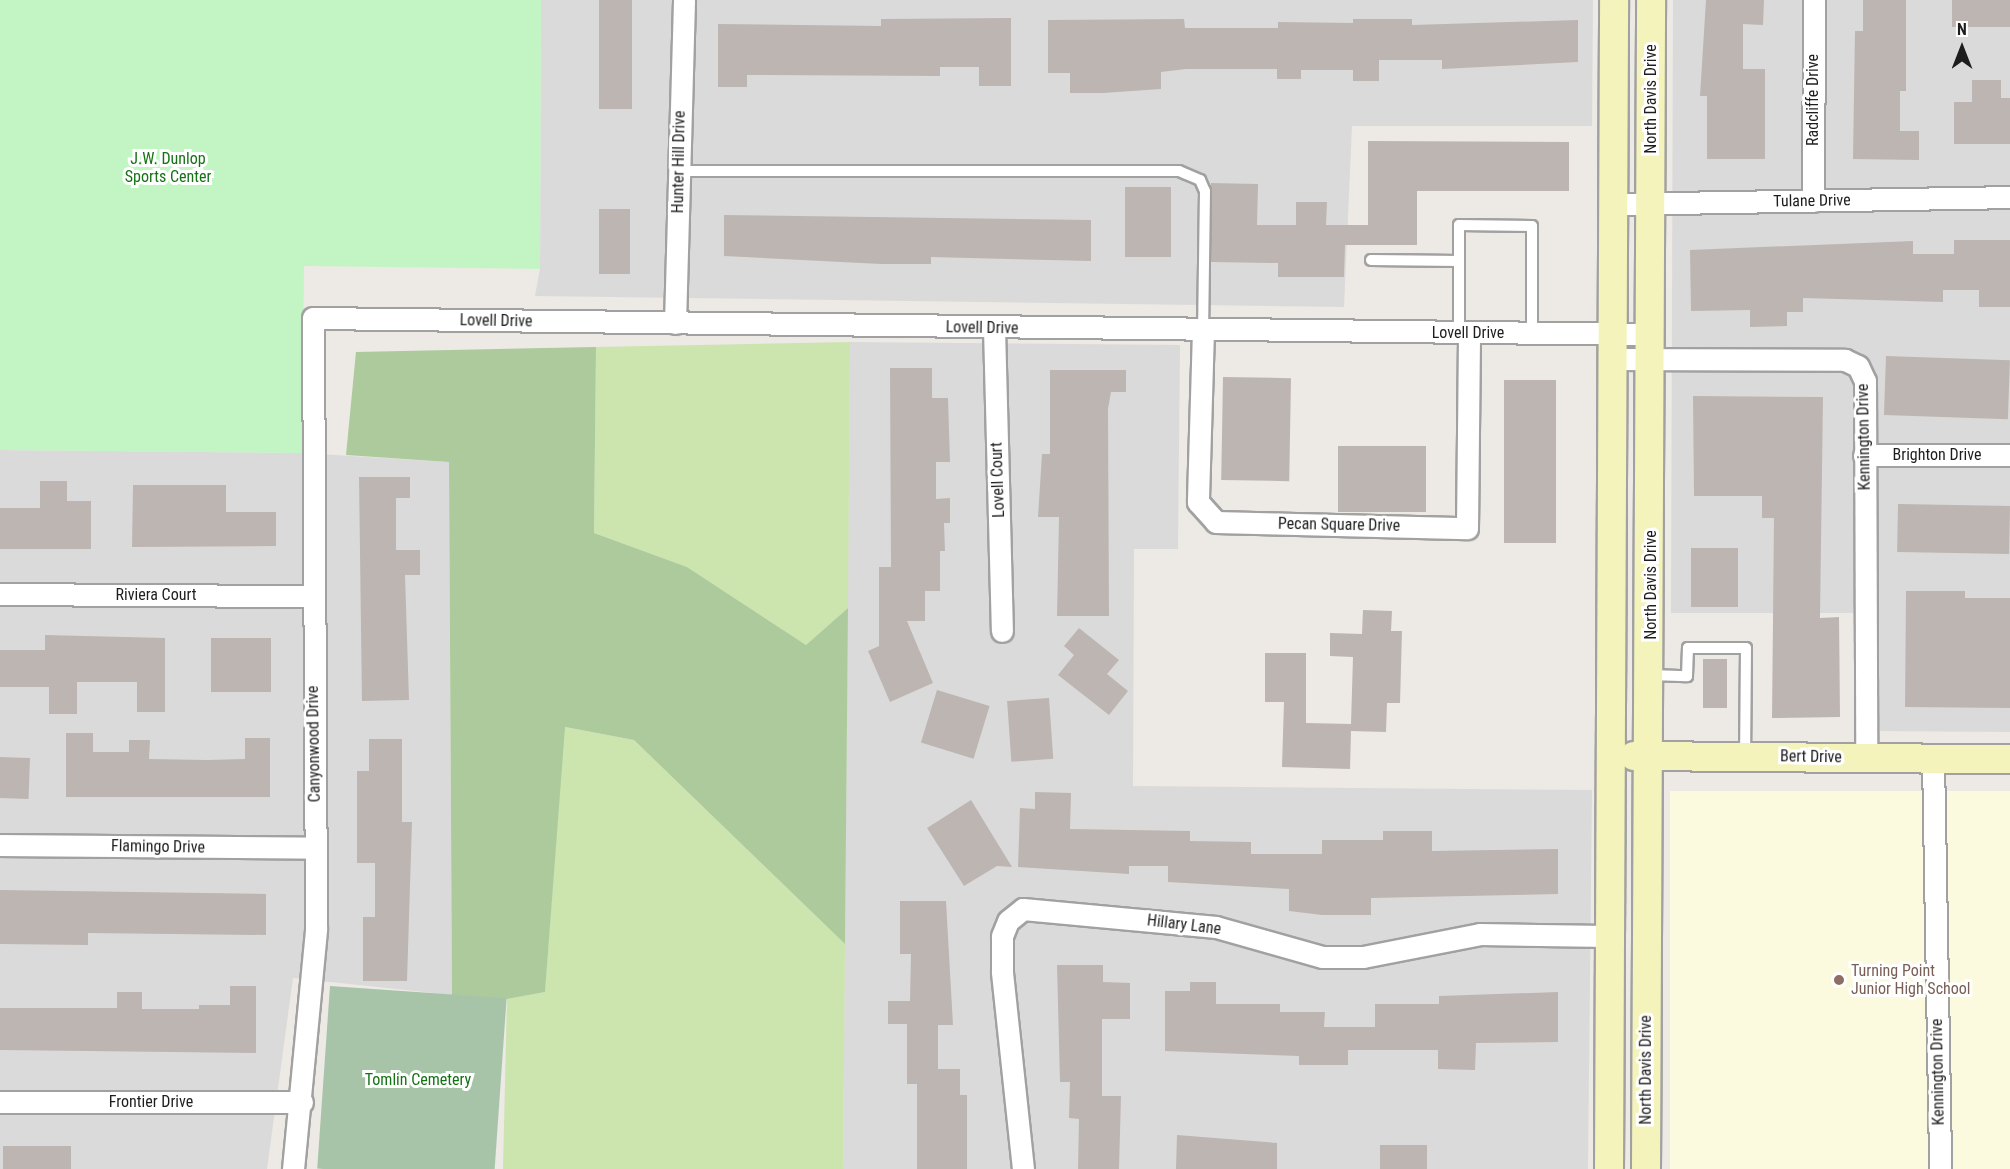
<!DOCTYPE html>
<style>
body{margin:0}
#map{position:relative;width:2010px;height:1169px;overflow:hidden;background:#ede9e4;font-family:"Roboto Condensed",sans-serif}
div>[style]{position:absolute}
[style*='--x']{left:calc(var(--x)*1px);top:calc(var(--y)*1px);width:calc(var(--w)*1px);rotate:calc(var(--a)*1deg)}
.residential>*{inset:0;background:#dbdada}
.education>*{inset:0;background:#fcfade;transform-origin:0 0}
.grass>*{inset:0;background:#cce4ad}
.forest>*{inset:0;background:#acca9b}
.cemetery>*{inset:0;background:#a7c4a9;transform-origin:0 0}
.park>*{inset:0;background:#c3f5c4}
.building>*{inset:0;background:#bdb5b1;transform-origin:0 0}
.roads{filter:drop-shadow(2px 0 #a1a1a1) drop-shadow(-2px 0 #a1a1a1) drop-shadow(0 2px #a1a1a1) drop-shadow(0 -2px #a1a1a1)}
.lane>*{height:10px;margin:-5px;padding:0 5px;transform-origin:5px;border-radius:5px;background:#fff}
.street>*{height:21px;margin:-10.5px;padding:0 10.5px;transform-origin:10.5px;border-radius:10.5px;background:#fff}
.secondary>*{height:28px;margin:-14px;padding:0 14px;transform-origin:14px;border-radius:14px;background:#f4f3bb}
.dots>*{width:16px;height:16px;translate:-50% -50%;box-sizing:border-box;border:3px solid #fff;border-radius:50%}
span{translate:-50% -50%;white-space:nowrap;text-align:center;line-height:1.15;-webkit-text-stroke:6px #fff;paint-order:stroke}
.street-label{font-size:16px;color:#1d1d1d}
.park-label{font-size:16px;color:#147215}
.education-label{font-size:16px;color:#785e54}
.left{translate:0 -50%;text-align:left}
.north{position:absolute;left:1932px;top:18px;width:60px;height:60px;-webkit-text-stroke:4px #fff;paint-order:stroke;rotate:0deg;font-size:16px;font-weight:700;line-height:24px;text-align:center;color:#1d1d1d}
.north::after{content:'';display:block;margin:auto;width:21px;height:27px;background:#1d1d1d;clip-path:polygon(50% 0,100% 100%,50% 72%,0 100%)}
</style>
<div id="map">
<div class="residential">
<i style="clip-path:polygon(541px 0,1593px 0,1592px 126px,1352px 126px,1344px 307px,535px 296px,540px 269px)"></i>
<i style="clip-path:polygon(1673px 0,2010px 0,2010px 732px,1877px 731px,1876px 613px,1671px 613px)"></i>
<i style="clip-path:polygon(850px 342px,1180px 345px,1178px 549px,1134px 549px,1133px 786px,1592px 790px,1588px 1169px,843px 1169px)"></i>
<i style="clip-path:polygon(0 450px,302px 453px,449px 462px,452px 995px,293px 978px,267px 1169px,0 1169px)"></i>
</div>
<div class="education">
<i style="left:2010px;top:791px;width:378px;height:340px;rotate:90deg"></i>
</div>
<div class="grass">
<i style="clip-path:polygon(850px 342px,848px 608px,806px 645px,687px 567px,594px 533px,596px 347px)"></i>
<i style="clip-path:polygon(564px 727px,634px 740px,845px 944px,843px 1169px,503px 1169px,507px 999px,545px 992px)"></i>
</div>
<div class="forest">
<i style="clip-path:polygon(596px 347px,594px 533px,687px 567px,806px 645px,848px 608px,845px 944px,634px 740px,565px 727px,545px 992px,507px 999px,452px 995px,449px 462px,346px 455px,356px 352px)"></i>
</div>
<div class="cemetery">
<i style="left:330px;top:986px;width:177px;height:183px;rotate:4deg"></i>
</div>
<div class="park">
<i style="clip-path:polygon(0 0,541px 0,540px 269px,304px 266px,302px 453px,0 450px)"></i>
</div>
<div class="building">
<i style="left:599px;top:0;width:33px;height:109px"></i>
<i style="clip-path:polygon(1706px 0,1764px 0,1763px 25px,1743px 24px,1743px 69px,1765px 69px,1765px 159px,1707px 159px,1707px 96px,1700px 96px)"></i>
<i style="clip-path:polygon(1863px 0,1906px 0,1906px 91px,1900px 91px,1900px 131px,1919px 131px,1919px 160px,1853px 159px,1855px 31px,1863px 31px)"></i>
<i style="left:1952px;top:0;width:58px;height:27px"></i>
<i style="clip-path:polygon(1011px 18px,1011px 86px,979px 86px,979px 67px,940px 67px,940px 76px,747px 75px,747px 87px,718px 87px,718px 24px,881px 26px,881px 19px)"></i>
<i style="clip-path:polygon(1184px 19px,1185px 28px,1278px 28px,1278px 22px,1353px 23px,1353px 19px,1412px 19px,1412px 25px,1578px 20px,1578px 62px,1442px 69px,1442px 60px,1379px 60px,1379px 81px,1353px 81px,1353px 70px,1301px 70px,1301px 79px,1277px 79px,1277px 69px,1186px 69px,1161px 72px,1161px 89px,1103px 93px,1070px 93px,1070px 73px,1048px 73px,1048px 20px)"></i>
<i style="clip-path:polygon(1972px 80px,2001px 80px,2001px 98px,2010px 98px,2010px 144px,1954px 144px,1954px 102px,1972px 102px)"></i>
<i style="clip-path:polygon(1368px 141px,1569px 142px,1569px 191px,1417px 191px,1417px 245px,1345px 245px,1344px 277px,1278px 277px,1278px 263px,1211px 262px,1211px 183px,1258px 184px,1257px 225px,1296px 225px,1296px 202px,1327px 202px,1326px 225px,1368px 225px)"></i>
<i style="left:1125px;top:187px;width:46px;height:70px"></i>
<i style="left:599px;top:209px;width:31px;height:65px"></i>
<i style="clip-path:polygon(724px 215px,1091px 220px,1091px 261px,931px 257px,931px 264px,881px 264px,724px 256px)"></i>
<i style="clip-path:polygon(1954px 240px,2010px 240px,2010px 307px,1979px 307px,1979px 290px,1943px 290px,1943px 302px,1803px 298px,1803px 312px,1787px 312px,1787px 326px,1750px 327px,1750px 310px,1691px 311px,1690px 250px,1913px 241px,1913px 254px,1954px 254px)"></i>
<i style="left:1886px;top:356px;width:124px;height:59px;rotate:2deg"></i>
<i style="clip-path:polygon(890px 368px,932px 368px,932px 398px,948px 398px,950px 462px,936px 462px,936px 499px,950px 498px,950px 523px,944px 523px,945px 551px,940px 551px,940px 591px,925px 591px,925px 621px,907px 621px,933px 683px,890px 702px,868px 651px,879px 646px,879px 567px,891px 567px)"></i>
<i style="clip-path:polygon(1050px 370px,1126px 370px,1126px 392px,1111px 392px,1108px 409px,1109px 616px,1057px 616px,1059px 517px,1038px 517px,1042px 454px,1050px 454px)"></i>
<i style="left:1223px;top:377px;width:68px;height:103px;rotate:1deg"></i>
<i style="left:1504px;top:380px;width:52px;height:163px"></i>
<i style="clip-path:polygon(1693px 396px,1823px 397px,1820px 618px,1839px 617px,1840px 717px,1772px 718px,1774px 518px,1762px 518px,1762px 496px,1694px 496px)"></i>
<i style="left:1338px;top:446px;width:88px;height:66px"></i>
<i style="clip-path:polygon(359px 477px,410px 477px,410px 498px,396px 498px,396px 550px,420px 550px,420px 575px,405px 575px,409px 700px,362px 701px)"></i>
<i style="clip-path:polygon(40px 481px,67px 481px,67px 501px,91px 501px,91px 549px,0 549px,0 508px,40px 508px)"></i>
<i style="clip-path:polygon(133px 485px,226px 485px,226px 512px,276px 512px,276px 546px,132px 547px)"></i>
<i style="left:1898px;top:504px;width:112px;height:48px;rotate:1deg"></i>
<i style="left:1691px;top:548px;width:47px;height:59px"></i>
<i style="clip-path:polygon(1906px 591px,1965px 591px,1965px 598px,2010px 598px,2010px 708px,1905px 707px)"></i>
<i style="clip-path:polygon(1363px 610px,1392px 611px,1391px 631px,1402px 631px,1400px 703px,1387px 703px,1386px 732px,1351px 731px,1350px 769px,1282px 767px,1284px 702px,1265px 702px,1265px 653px,1306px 653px,1306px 723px,1351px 724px,1353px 657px,1330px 656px,1330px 633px,1362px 634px)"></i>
<i style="clip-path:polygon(1079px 628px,1119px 660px,1107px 674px,1128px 691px,1109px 715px,1058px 675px,1074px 655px,1064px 646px)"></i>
<i style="clip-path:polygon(45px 635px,165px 638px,165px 712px,137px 712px,137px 682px,77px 682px,77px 714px,49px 714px,49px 687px,0 687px,0 650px,45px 650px)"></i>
<i style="left:211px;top:638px;width:60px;height:54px"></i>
<i style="left:1703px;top:659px;width:24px;height:49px"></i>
<i style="left:937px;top:690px;width:55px;height:55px;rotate:17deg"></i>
<i style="left:1049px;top:698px;width:61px;height:42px;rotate:86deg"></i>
<i style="clip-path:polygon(66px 733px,93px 733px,93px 752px,129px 752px,129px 740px,150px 740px,149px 759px,207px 760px,245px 759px,245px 738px,270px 738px,270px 797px,66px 797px)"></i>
<i style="clip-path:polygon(369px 739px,402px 739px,402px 822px,412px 822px,407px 981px,363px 981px,363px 917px,375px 917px,375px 863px,357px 863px,357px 771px,369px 771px)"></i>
<i style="left:0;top:757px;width:30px;height:41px;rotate:2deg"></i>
<i style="clip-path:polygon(1035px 792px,1071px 793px,1070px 829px,1190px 831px,1190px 841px,1251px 842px,1251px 854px,1322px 854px,1322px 840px,1383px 840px,1383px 831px,1432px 831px,1432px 851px,1558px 849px,1558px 894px,1371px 898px,1371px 915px,1322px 915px,1289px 911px,1289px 889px,1168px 882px,1168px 866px,1129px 866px,1129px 874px,1018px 867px,1020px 808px,1035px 809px)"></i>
<i style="clip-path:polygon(971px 800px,1012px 867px,997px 866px,964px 886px,927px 828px)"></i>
<i style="clip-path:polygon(0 890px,266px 894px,266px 935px,88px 933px,88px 945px,0 944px)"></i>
<i style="clip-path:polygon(900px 901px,946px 901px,953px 1025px,938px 1025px,938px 1069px,960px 1069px,960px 1095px,967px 1095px,967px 1169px,917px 1169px,917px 1084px,907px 1084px,907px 1024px,888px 1024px,888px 1001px,910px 1001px,911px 954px,900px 954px)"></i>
<i style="clip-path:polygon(1057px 965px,1103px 965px,1103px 982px,1130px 983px,1130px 1019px,1102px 1019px,1102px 1096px,1121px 1096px,1119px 1169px,1078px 1169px,1079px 1119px,1069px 1118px,1070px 1082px,1060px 1082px)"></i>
<i style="clip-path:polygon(1190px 982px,1216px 982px,1216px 1004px,1280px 1004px,1280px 1012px,1325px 1012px,1324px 1027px,1375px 1027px,1375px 1004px,1439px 1004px,1439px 996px,1558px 992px,1558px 1042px,1476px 1043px,1475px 1070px,1438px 1069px,1438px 1050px,1348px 1050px,1348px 1065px,1299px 1065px,1299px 1056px,1165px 1051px,1165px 991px,1190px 991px)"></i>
<i style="clip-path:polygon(230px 986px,256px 986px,256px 1053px,0 1050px,0 1008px,117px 1008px,117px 992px,142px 992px,142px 1009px,199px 1009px,199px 1005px,230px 1005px)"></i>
<i style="clip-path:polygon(1177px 1135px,1277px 1143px,1277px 1169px,1176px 1169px)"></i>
<i style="left:1380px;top:1145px;width:47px;height:24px"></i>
<i style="left:3px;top:1146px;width:68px;height:23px"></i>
</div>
<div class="roads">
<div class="lane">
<i style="--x:679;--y:171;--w:500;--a:0"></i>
<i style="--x:1179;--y:171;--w:23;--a:23"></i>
<i style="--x:1200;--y:180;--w:12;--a:66"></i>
<i style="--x:1205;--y:191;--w:139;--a:90.8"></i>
<i style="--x:1371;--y:260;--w:88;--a:0.7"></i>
<i style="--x:1459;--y:333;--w:108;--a:-90"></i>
<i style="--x:1459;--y:225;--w:73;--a:0.8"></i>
<i style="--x:1532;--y:226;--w:106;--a:90"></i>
<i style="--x:1651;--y:675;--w:36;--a:2"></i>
<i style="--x:1687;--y:676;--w:28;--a:-88"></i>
<i style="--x:1688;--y:648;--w:58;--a:0"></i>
<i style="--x:1746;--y:648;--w:107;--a:90.5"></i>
</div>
<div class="street">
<i style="--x:1813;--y:201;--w:201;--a:-89.7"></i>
<i style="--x:1614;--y:204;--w:396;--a:-1"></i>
<i style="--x:675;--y:323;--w:323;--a:-88.4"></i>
<i style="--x:994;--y:328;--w:303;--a:88.5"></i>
<i style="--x:1203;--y:330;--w:172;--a:91.7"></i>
<i style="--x:1198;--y:502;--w:27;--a:48"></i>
<i style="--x:1216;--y:522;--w:251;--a:1.4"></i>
<i style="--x:1467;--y:528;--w:195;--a:-89.4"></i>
<i style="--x:1611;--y:359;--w:234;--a:0.2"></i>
<i style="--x:1845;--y:360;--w:14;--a:25"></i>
<i style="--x:1858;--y:366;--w:17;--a:65"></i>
<i style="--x:1865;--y:381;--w:377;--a:89.8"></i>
<i style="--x:1864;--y:455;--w:146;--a:0"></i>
<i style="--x:0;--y:594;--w:311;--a:0.4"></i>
<i style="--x:1933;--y:758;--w:411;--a:89"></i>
<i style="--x:0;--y:845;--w:315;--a:0.5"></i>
<i style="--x:0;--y:1102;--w:302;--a:0"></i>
<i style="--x:293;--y:1169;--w:241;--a:-84.5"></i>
<i style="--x:316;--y:929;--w:611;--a:-90.28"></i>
<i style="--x:313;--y:318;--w:1337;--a:0.69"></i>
<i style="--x:1023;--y:1169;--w:199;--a:-96.1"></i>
<i style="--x:1002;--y:971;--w:35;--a:-90"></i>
<i style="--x:1002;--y:936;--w:16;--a:-68"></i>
<i style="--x:1008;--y:921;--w:19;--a:-39"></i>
<i style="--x:1023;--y:909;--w:194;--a:5.3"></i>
<i style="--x:1216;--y:927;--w:110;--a:15.8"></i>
<i style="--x:1322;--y:957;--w:41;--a:0"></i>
<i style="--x:1363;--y:957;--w:119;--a:-11.1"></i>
<i style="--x:1480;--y:934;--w:128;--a:0.9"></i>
</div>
<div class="secondary">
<i style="--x:1634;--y:756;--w:376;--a:0.5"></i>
<i style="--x:1609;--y:1169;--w:1169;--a:-89.75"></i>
<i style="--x:1646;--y:1169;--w:1169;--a:-89.75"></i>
</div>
</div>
<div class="dots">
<i style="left:1839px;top:980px;background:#8d6e63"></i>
</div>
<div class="street-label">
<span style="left:1651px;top:99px;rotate:-90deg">North Davis Drive</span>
<span style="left:1813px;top:100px;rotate:-90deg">Radcliffe Drive</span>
<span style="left:679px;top:162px;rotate:-89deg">Hunter Hill Drive</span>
<span style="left:1812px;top:201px;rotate:-1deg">Tulane Drive</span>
<span style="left:496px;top:321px;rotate:1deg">Lovell Drive</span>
<span style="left:982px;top:328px;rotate:1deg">Lovell Drive</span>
<span style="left:1468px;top:333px">Lovell Drive</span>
<span style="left:1864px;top:437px;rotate:-91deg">Kennington Drive</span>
<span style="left:1937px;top:455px">Brighton Drive</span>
<span style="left:998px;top:480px;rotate:-92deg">Lovell Court</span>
<span style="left:1339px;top:525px;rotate:1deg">Pecan Square Drive</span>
<span style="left:1651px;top:585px;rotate:-90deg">North Davis Drive</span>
<span style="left:156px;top:595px">Riviera Court</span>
<span style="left:314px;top:744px;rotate:-91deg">Canyonwood Drive</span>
<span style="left:1811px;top:757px;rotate:1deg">Bert Drive</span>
<span style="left:158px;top:847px;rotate:1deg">Flamingo Drive</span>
<span style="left:1184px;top:925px;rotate:7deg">Hillary Lane</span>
<span style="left:1646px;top:1070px;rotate:-90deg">North Davis Drive</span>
<span style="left:1938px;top:1072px;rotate:-91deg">Kennington Drive</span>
<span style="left:151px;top:1102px">Frontier Drive</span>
</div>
<div class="park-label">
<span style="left:168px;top:168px">J.W. Dunlop<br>Sports Center</span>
<span style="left:418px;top:1080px">Tomlin Cemetery</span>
</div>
<div class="education-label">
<span class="left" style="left:1851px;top:980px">Turning Point<br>Junior High School</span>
</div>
<div class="north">N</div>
</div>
